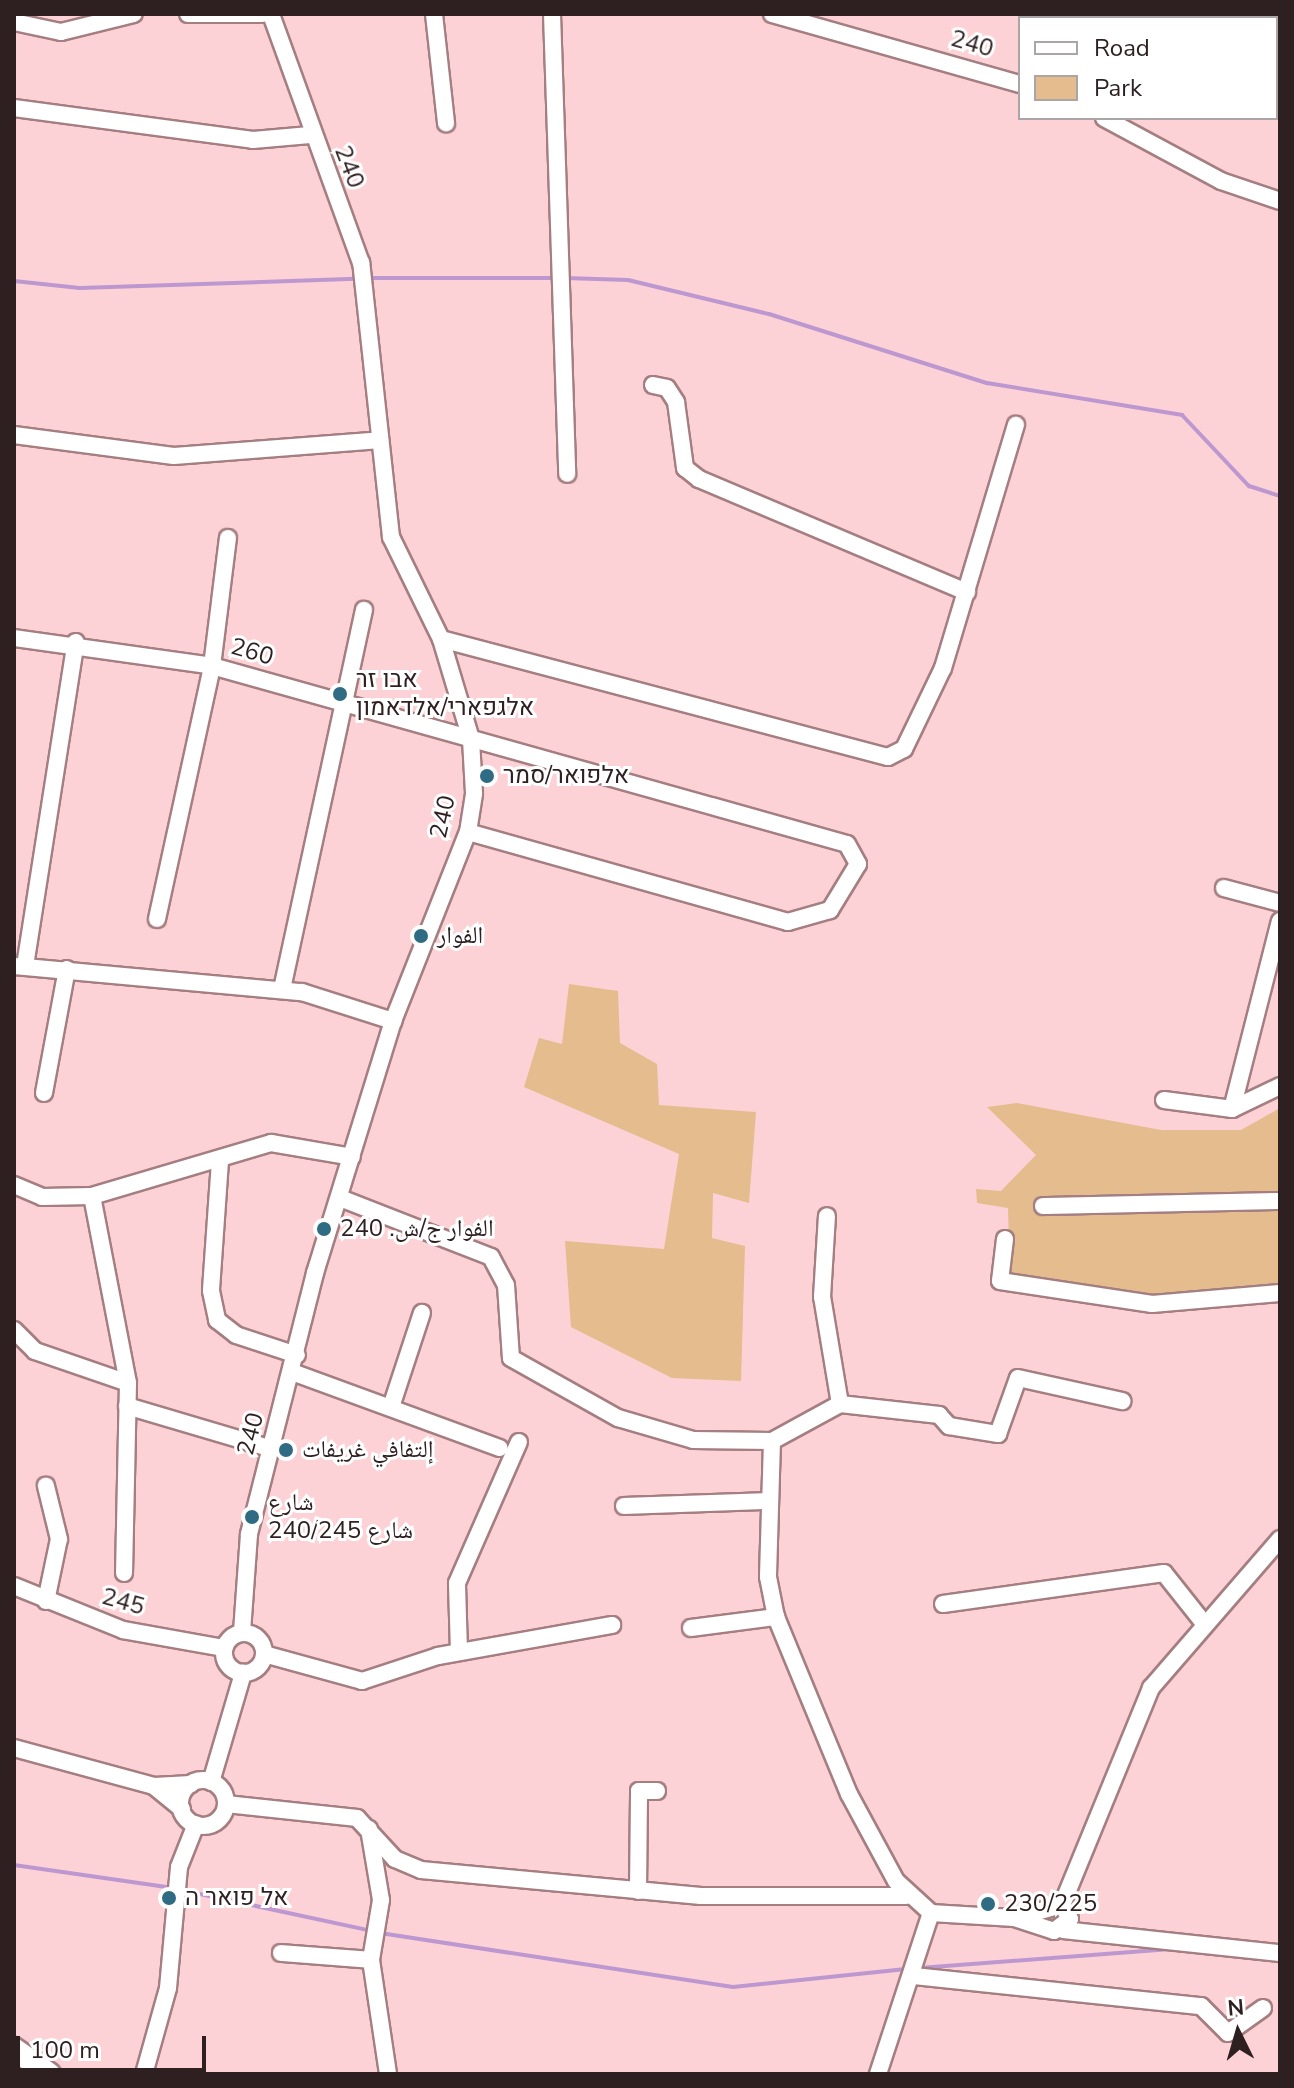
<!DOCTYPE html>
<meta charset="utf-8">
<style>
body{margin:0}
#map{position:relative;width:1294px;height:2088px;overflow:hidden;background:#fdd2d6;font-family:"Nunito Sans","Noto Naskh Arabic",Heebo,sans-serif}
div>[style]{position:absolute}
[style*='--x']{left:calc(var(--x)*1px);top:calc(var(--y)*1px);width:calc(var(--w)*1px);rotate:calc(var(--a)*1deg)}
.green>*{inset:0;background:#e4bc8d}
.stream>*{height:4px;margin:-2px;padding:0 2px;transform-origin:2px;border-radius:2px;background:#bd98d0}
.roads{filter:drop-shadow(2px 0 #a47e81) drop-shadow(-2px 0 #a47e81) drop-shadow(0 2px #a47e81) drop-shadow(0 -2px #a47e81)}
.minor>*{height:16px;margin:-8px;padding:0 8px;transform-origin:8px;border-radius:8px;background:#fff}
.minor>.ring{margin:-8px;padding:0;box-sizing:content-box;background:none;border:16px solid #fff;border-radius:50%}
.secondary>*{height:22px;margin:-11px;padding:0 11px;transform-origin:11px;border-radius:11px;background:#fff}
.dots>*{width:22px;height:22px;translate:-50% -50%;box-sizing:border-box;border:4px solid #fff;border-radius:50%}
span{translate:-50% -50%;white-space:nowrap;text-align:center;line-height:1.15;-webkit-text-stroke:6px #fff;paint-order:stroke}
.street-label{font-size:24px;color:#2e1f21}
.poi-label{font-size:24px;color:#2e1f21}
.left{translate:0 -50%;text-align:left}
.frame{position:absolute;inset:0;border:16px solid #2e1f21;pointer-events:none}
.legend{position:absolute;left:1018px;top:16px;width:260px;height:104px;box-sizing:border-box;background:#fff;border:2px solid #aba5a6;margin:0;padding:10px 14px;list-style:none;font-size:24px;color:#2e1f21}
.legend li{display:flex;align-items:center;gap:16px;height:40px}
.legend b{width:40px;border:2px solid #aba5a6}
.north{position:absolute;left:1198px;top:1992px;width:80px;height:80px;-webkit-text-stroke:6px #fff;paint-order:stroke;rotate:355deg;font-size:22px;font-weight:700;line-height:32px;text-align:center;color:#2e1f21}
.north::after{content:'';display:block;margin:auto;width:28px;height:36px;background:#2e1f21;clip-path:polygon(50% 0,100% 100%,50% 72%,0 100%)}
.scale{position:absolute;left:16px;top:2036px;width:190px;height:36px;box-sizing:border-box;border:4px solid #2e1f21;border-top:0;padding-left:10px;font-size:24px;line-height:28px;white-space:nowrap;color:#2e1f21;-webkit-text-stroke:6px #fff;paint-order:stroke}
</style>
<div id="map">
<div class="green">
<i style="clip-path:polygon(569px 984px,618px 991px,620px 1043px,657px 1064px,659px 1105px,756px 1112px,749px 1203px,713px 1193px,712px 1238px,745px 1246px,741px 1381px,672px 1378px,571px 1327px,565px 1241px,664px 1249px,679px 1154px,524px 1087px,539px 1038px,562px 1044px)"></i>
<i style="clip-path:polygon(1017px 1103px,1161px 1130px,1241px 1130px,1280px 1108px,1280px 1291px,1139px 1302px,1010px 1280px,1008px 1208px,977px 1203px,976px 1189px,1001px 1191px,1036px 1155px,987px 1107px)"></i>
</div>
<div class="stream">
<i style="--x:365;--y:278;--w:191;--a:0"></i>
<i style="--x:565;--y:278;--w:63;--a:1.8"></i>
<i style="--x:628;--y:280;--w:145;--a:13.6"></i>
<i style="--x:769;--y:314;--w:229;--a:17.6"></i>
<i style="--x:987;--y:383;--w:198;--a:9.3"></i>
<i style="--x:1182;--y:415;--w:98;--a:46.7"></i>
<i style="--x:1249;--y:486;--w:33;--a:18"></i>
<i style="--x:14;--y:281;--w:66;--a:6.1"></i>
<i style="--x:80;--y:288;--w:276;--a:-1.9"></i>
<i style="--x:14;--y:1865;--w:161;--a:8.2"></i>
<i style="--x:181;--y:1890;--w:195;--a:12.1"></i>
<i style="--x:380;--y:1933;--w:357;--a:8.7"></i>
<i style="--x:733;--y:1987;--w:174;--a:-5.9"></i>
<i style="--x:919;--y:1968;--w:256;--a:-4.3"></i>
</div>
<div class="roads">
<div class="minor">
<i style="--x:188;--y:14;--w:74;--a:0"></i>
<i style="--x:434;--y:14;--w:110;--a:83.7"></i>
<i style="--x:552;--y:14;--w:460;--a:88.1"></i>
<i style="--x:772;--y:14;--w:258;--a:15.8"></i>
<i style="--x:14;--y:22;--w:48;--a:12"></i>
<i style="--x:61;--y:32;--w:75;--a:-13.9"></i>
<i style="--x:14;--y:108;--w:241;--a:7.6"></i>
<i style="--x:253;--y:140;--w:57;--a:-5"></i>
<i style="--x:1104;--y:118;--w:133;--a:28.3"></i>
<i style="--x:1221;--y:181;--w:62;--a:18.7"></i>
<i style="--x:653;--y:385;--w:14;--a:12"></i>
<i style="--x:667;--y:388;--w:17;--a:57"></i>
<i style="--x:676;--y:402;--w:67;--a:82.2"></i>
<i style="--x:685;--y:468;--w:18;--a:38"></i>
<i style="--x:699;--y:479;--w:291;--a:22.9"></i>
<i style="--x:14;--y:435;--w:161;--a:7.5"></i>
<i style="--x:174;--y:456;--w:207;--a:-4.4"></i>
<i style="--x:14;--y:638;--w:200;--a:8"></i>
<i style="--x:212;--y:666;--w:659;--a:15.66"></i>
<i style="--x:847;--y:844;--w:23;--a:61"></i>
<i style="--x:858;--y:864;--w:54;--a:121.3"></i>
<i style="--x:830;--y:910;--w:44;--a:164.1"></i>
<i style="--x:788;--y:922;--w:332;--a:-164.3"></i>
<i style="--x:441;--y:639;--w:462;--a:14.8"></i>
<i style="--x:888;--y:757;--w:18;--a:-27"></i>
<i style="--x:904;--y:749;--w:90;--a:-64.3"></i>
<i style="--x:943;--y:668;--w:254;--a:-73.3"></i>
<i style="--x:1224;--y:888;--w:58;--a:15"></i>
<i style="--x:157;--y:919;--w:259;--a:-77.7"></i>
<i style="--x:212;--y:666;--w:129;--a:-82.9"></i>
<i style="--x:14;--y:966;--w:289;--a:5.2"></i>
<i style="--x:302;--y:992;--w:96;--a:17.7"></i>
<i style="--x:25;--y:966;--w:328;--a:-81.1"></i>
<i style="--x:282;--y:989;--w:388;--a:-77.8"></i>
<i style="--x:44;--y:1093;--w:126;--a:-79.5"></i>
<i style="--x:1164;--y:1100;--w:69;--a:7.5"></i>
<i style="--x:1232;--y:1109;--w:53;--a:-25.6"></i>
<i style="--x:1232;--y:1109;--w:194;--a:-75.7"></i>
<i style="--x:220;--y:1161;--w:130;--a:94"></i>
<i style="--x:211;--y:1291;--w:30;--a:78"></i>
<i style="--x:217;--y:1320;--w:24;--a:38"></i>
<i style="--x:236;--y:1335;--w:64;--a:18.2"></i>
<i style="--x:14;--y:1185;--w:30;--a:23"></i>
<i style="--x:42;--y:1197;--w:50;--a:-1.1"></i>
<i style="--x:92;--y:1196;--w:187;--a:-16.5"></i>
<i style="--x:271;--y:1143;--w:82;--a:9.8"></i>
<i style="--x:92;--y:1196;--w:190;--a:79.1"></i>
<i style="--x:128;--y:1383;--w:190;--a:91.2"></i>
<i style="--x:340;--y:1198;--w:162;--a:21.3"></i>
<i style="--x:491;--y:1257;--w:32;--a:62"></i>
<i style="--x:506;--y:1285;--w:73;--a:86.1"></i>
<i style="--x:511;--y:1358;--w:123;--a:29.3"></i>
<i style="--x:618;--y:1418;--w:78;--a:16.3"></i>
<i style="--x:693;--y:1440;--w:79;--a:0.7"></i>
<i style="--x:772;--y:1441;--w:77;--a:-28.6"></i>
<i style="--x:840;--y:1404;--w:109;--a:-99.5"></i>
<i style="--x:822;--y:1297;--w:81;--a:-86.5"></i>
<i style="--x:1043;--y:1206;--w:237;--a:-1.2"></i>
<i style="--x:1005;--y:1239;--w:42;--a:96.8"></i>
<i style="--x:1000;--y:1281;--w:154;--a:8.6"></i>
<i style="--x:1152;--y:1304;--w:128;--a:-4.9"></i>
<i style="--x:14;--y:1330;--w:30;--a:45"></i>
<i style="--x:35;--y:1351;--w:98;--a:19"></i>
<i style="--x:292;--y:1372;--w:221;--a:20.1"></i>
<i style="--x:392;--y:1404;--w:96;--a:-71.8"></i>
<i style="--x:840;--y:1404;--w:100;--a:6.3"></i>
<i style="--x:939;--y:1415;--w:15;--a:48"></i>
<i style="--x:949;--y:1426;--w:50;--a:9.3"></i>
<i style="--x:998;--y:1434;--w:59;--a:-70.3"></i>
<i style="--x:1018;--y:1378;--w:107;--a:12.5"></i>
<i style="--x:127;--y:1406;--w:151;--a:16.5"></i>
<i style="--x:772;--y:1441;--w:136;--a:91.7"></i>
<i style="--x:768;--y:1577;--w:41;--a:78.7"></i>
<i style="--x:776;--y:1617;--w:191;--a:67.6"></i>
<i style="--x:849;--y:1794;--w:99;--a:61.6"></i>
<i style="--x:896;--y:1881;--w:47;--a:42.4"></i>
<i style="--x:931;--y:1913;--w:83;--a:3.4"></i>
<i style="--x:1014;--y:1918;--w:42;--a:18"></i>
<i style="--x:1054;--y:1931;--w:20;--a:-37"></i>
<i style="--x:1070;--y:1919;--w:16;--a:-120"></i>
<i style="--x:624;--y:1506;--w:146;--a:-2"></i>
<i style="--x:14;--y:1586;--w:118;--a:22"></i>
<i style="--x:123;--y:1630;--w:103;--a:10.1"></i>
<i style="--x:46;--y:1601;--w:63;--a:-78.2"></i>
<i style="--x:59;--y:1539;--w:55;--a:-103.8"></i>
<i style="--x:943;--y:1604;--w:223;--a:-8"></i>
<i style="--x:1164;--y:1573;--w:61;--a:51.6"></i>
<i style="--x:691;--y:1628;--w:86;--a:-7.4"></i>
<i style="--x:242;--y:1632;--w:98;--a:-85.9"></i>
<i style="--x:249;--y:1534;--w:269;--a:-75.8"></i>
<i style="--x:315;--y:1273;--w:264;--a:-72.8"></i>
<i style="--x:393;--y:1021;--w:203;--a:-68.4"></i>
<i style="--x:468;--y:832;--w:39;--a:-81"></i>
<i style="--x:474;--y:793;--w:54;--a:-93.2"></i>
<i style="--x:471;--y:739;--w:104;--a:-106.7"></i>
<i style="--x:441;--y:639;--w:114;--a:-116.1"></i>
<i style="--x:391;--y:537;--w:276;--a:-96.2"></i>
<i style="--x:361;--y:263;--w:265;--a:-109.9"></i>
<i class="ring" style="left:224px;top:1633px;width:24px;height:24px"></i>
<i style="--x:459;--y:1652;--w:69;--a:-91.7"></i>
<i style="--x:457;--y:1583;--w:154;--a:-66.3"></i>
<i style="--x:264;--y:1654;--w:102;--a:15.4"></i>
<i style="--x:362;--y:1681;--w:80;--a:-18.2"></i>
<i style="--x:438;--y:1656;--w:177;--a:-10.1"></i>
<i style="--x:14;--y:1748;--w:145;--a:15.2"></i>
<i class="ring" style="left:180px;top:1780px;width:30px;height:30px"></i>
<i style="--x:211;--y:1782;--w:114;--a:-73.6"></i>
<i style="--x:226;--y:1804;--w:132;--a:6.1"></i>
<i style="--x:357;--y:1818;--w:56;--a:47.2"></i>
<i style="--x:395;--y:1859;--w:28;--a:23"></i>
<i style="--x:421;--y:1870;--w:281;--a:5.3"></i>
<i style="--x:701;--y:1896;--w:205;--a:0"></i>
<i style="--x:182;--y:1809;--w:36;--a:-141"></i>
<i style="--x:154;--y:1786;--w:37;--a:-3"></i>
<i style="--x:369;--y:1829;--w:72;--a:80.4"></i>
<i style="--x:381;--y:1900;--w:61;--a:99.5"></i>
<i style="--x:371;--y:1960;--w:115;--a:81.5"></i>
<i style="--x:638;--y:1891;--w:100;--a:-89.4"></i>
<i style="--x:639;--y:1791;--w:18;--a:0"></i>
<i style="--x:1062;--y:1905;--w:235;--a:-67.7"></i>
<i style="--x:1151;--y:1688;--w:197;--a:-49.1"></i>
<i style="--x:1015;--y:1918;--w:49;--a:-15.5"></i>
<i style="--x:1063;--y:1930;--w:218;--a:6.1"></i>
<i style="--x:281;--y:1953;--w:90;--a:4.4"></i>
<i style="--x:914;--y:1976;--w:289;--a:6"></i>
<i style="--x:1201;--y:2006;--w:38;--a:45"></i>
<i style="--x:1228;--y:2033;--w:43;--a:-35.5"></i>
<i style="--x:144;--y:2074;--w:89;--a:-74.4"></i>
<i style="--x:168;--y:1988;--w:121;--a:-84.8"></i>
<i style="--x:179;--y:1867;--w:46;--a:-68.4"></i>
<i style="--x:878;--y:2074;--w:169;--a:-71.8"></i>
</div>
<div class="secondary">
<i style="--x:14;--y:2049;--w:43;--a:35.5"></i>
</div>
</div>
<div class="dots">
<i style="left:340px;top:694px;background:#2f6b83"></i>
<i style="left:487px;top:776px;background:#2f6b83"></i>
<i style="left:421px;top:936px;background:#2f6b83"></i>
<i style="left:324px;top:1229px;background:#2f6b83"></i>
<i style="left:286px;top:1450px;background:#2f6b83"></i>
<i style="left:252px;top:1517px;background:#2f6b83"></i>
<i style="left:169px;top:1898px;background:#2f6b83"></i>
<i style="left:988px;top:1904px;background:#2f6b83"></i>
</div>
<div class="street-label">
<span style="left:972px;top:44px;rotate:16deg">240</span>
<span style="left:349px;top:167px;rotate:69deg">240</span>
<span style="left:252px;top:652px;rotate:16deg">260</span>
<span style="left:443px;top:817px;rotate:-77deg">240</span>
<span style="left:251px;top:1434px;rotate:-75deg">240</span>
<span style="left:123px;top:1602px;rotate:16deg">245</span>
</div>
<div class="poi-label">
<span class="left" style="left:356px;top:694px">אבו זר<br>אלגפארי/אלדאמון</span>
<span class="left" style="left:503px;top:776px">אלפואר/סמר</span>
<span class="left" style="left:437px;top:936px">الفوار</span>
<span class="left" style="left:340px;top:1229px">الفوار ج/ش. 240</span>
<span class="left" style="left:302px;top:1450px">إلتفافي غريفات</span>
<span class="left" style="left:268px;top:1517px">شارع<br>240/شارع 245</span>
<span class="left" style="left:185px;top:1898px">אל פואר ה</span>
<span class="left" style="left:1004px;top:1904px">230/225</span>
</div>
<div class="frame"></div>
<ul class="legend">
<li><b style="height:10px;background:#fff"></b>Road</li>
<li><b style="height:22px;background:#e4bc8d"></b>Park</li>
</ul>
<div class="north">N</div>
<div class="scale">100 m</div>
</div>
